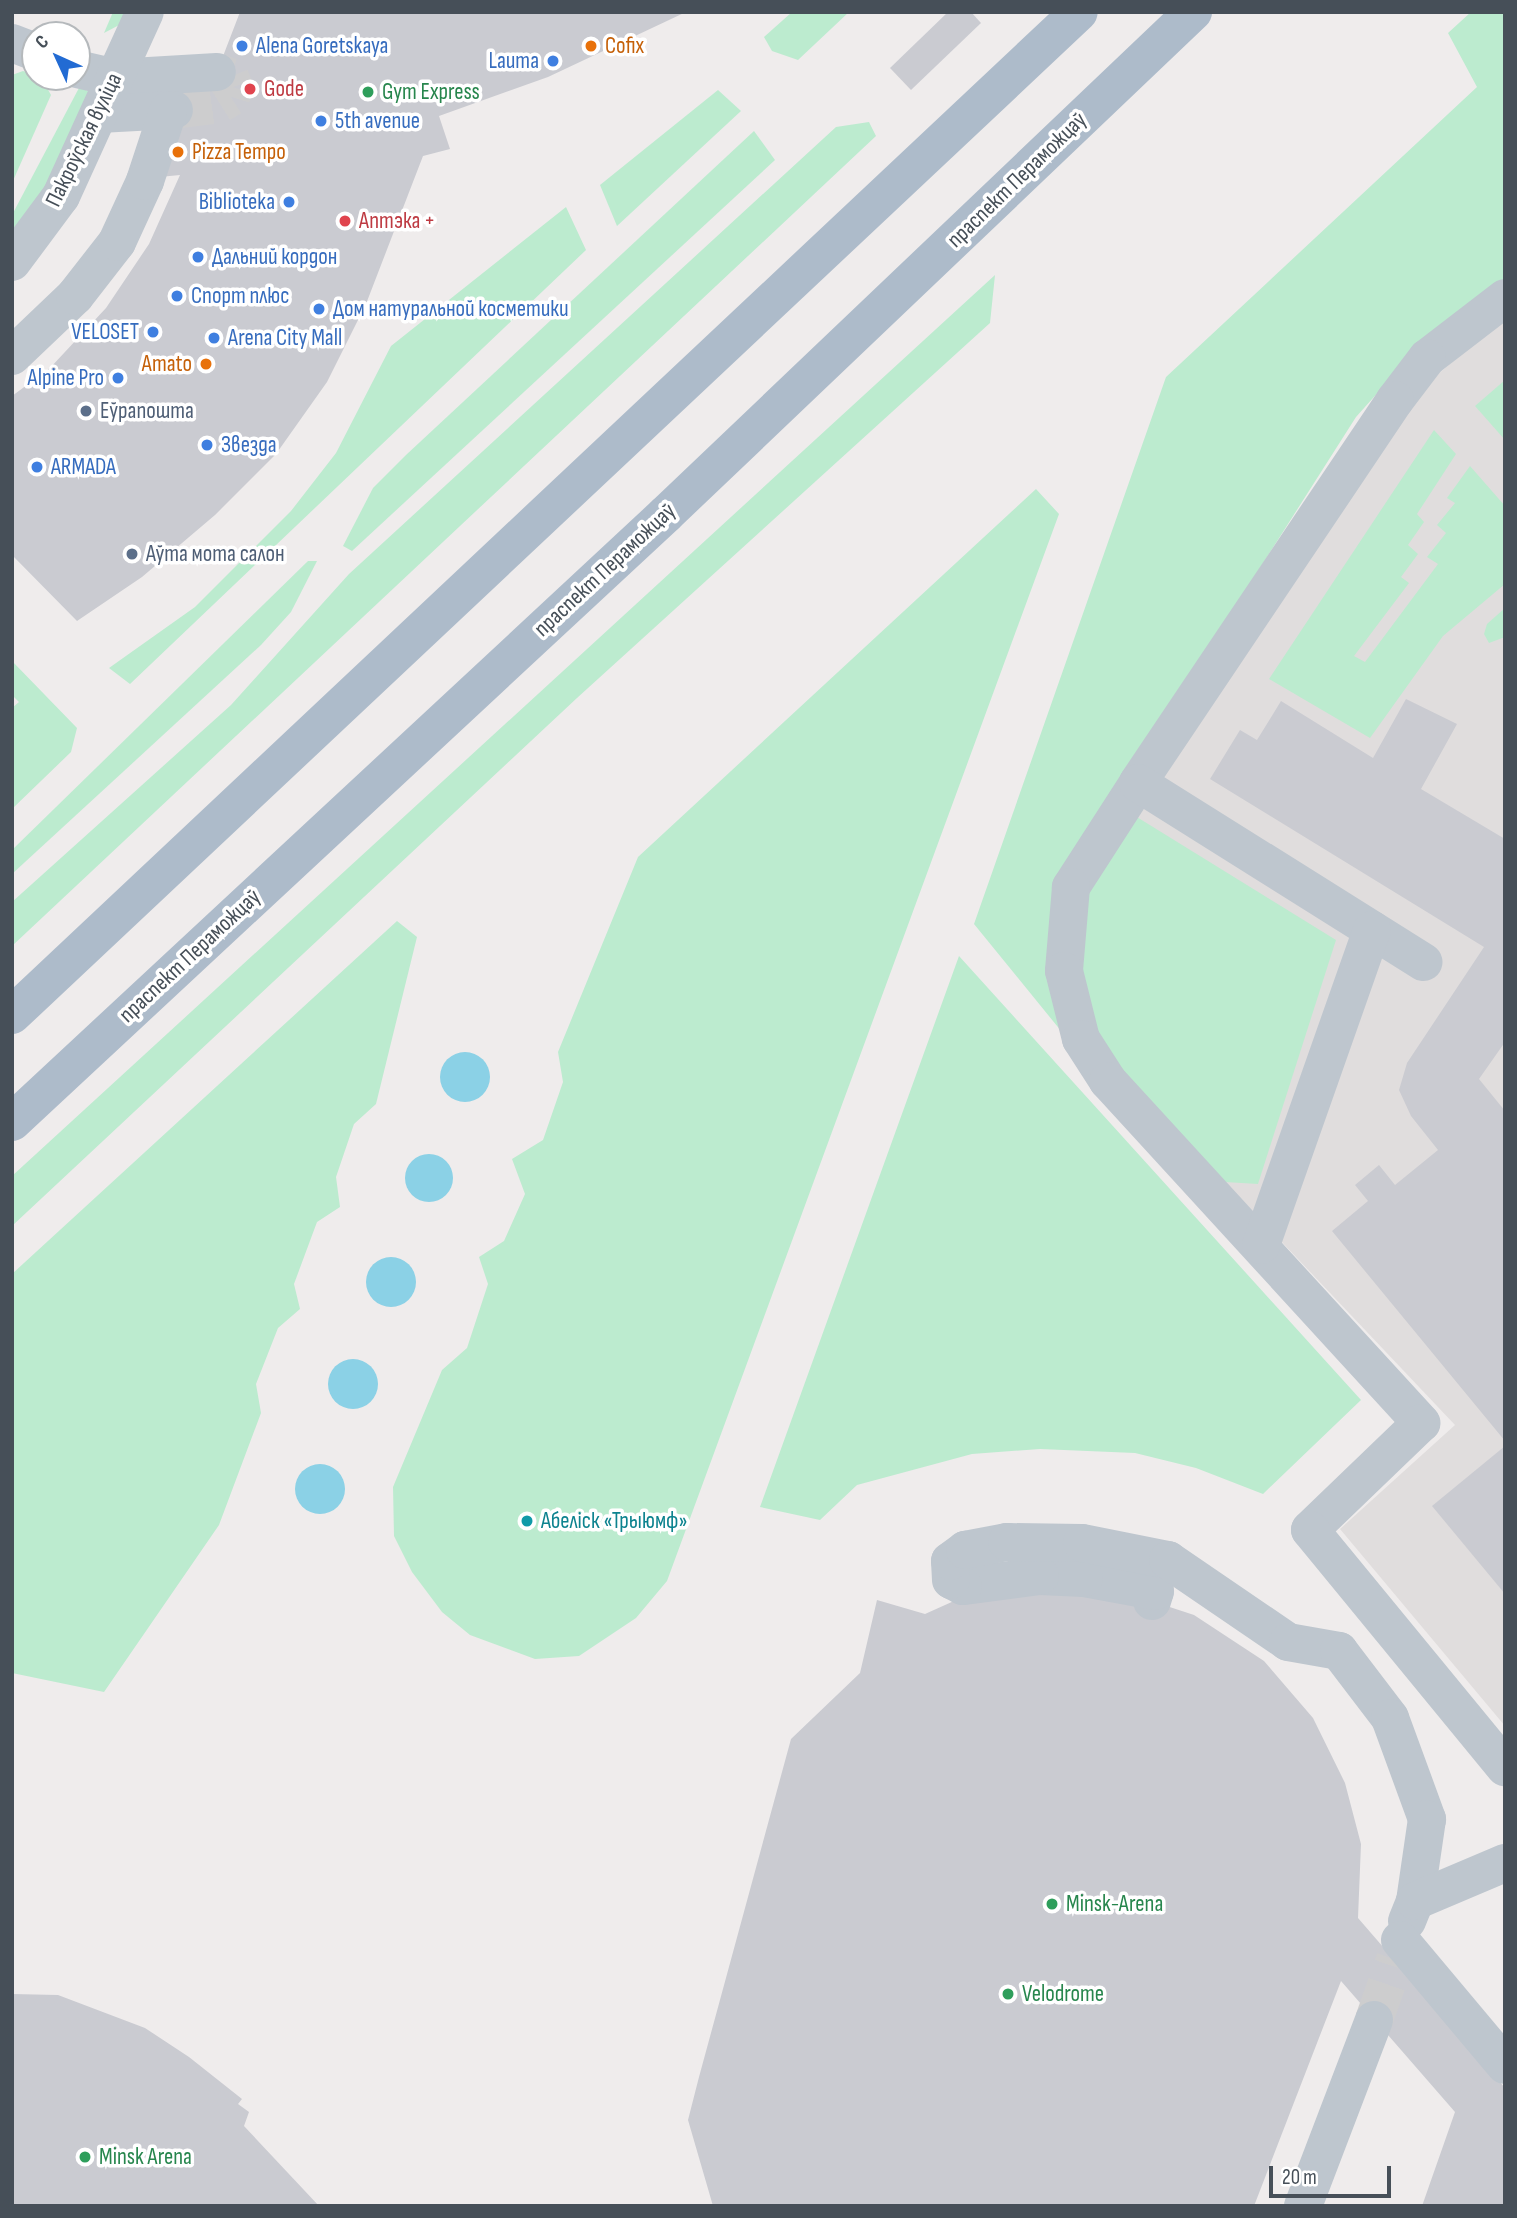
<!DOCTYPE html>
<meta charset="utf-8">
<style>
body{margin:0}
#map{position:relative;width:1517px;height:2218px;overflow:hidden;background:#efecec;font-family:"Sofia Sans Condensed",sans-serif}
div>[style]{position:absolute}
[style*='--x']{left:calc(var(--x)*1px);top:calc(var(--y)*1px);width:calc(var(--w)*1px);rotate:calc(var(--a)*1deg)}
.education>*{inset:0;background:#e0dddd}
.green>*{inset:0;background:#bcebcf}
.water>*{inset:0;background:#8bd1e6}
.round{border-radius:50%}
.building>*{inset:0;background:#cacbd1}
.minor-tunnel>*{height:38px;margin-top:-19px;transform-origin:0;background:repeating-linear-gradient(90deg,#cdcdce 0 38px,transparent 0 57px)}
.minor>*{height:38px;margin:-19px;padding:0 19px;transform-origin:19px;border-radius:19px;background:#bec6ce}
.major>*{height:38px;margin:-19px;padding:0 19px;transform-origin:19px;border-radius:19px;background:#adbbca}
.dots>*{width:19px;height:19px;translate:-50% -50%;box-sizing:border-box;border:4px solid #fff;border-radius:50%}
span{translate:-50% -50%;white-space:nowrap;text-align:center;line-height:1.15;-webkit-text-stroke:7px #fff;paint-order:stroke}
.shop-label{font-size:23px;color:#366cbe}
.left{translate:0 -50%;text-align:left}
.right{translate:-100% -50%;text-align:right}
.food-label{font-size:23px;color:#c56008}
.health-label{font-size:23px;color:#be3a42}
.leisure-label{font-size:23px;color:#27864d}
.street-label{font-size:23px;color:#464f58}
.service-label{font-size:23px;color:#4e5e75}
.culture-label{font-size:23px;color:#0d838f}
.frame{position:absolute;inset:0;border:14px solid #464f58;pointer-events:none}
.north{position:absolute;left:21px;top:21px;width:70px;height:70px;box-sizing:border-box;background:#fff;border:2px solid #b5b9bc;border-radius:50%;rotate:315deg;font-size:19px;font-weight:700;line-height:28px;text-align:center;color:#464f58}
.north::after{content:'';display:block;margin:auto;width:24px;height:32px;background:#226bd3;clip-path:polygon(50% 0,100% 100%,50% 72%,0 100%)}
.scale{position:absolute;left:1269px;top:2166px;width:122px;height:32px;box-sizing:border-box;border:4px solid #464f58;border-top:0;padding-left:9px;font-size:21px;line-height:24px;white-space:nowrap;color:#464f58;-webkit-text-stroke:5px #fff;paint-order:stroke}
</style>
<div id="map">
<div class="education">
<i style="clip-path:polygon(1505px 317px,1505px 1726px,1340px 1529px,1455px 1425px,1225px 1182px,1086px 889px,1424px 386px)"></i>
</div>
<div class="green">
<i style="clip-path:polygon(113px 12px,128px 12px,123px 23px,104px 33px)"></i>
<i style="clip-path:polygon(792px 12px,849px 12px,798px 60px,772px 51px,764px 37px)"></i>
<i style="clip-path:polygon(1471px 12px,1505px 12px,1505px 284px,1407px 360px,1356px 417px,1057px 887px,1066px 1037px,974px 924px,1166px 377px,1477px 87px,1448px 33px)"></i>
<i style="clip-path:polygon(23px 71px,41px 77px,51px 95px,12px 183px,12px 75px)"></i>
<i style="clip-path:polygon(80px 86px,92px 94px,62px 165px,12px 239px,12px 215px)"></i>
<i style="clip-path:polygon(718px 90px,741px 111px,617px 226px,600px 185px)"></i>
<i style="clip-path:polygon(869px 122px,876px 136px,12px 946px,12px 902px,231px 705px,349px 574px,836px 127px)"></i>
<i style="clip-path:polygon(754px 131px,775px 160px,352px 551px,343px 546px,373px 488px,406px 455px)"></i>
<i style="clip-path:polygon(566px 207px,586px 250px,130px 684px,109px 668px,195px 607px,291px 511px,336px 453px,391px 346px)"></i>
<i style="clip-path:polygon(995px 275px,990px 323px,577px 698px,12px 1226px,12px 1176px)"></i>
<i style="clip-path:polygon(1505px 380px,1505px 440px,1475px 406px)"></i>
<i style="clip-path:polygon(1434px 430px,1456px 454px,1417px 514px,1424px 522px,1408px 545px,1418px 554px,1401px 577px,1409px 583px,1354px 656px,1365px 662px,1438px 564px,1427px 557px,1446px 533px,1437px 525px,1455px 503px,1447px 498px,1470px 466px,1505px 506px,1505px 584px,1443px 636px,1370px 738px,1269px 679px)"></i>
<i style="clip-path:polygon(1036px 489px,1059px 514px,667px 1581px,636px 1618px,579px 1656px,535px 1659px,470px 1635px,442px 1612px,412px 1572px,394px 1536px,393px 1487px,442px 1370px,467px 1348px,488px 1284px,479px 1257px,504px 1241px,525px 1194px,512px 1159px,543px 1140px,563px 1082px,558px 1052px,638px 857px)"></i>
<i style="clip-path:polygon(308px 561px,317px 561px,291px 612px,261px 645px,12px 874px,12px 850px)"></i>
<i style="clip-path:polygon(1505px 608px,1505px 637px,1489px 643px,1484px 634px,1487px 624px)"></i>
<i style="clip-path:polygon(12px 661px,77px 728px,71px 752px,12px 809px,12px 708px,19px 702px,12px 695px)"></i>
<i style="clip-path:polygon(1132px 814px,1336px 940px,1258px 1184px,1225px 1182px,1120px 1075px,1092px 1031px,1079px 968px,1086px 889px)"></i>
<i style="clip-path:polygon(397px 921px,417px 937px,376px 1104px,354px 1124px,336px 1177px,340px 1207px,317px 1222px,294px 1284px,300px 1309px,278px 1328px,256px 1384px,261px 1413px,219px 1525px,104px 1692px,12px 1673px,12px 1274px)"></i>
<i style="clip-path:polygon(959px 956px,1361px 1400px,1263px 1494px,1196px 1468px,1135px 1453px,1040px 1449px,972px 1454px,857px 1485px,820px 1520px,760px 1507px)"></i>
</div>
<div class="water">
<i class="round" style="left:440px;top:1052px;width:50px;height:50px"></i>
<i class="round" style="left:405px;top:1154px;width:48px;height:48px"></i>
<i class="round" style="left:366px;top:1257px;width:50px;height:50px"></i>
<i class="round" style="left:328px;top:1359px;width:50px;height:50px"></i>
<i class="round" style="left:295px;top:1464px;width:50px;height:50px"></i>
</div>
<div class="building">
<i style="clip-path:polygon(240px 12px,686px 12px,548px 77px,439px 116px,450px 149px,423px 156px,366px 304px,327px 382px,276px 454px,215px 515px,142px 577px,77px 621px,12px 555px,12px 396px,50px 368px,106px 308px,149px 244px,180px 175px,149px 178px,183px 82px,215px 77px)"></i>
<i style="clip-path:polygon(948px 12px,971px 12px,981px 23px,911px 90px,890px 68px)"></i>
<i style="clip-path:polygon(1406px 699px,1457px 724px,1421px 789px,1505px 839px,1505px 1042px,1479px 1079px,1505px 1111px,1505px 1441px,1332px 1231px,1368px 1201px,1355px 1185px,1379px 1165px,1395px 1185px,1438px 1150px,1411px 1116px,1399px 1090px,1407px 1063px,1484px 947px,1210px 779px,1240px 730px,1257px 740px,1281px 701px,1373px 758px)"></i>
<i style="clip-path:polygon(1505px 1446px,1505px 1594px,1432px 1506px)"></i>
<i style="clip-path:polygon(1121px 1591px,1194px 1615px,1264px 1661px,1313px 1718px,1345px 1783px,1361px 1844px,1358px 1918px,1505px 2088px,1505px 2206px,1422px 2206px,1455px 2112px,1341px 1981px,1254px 2206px,713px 2206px,688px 2120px,699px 2077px,791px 1739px,860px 1673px,877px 1600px,925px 1614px,974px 1592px)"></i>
<i style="clip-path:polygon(12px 1994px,58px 1995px,145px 2028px,189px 2057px,242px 2099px,238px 2104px,249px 2112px,244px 2126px,319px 2206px,12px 2206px)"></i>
</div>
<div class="minor-tunnel">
<i style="--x:174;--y:110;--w:46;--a:-7.4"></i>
<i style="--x:220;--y:104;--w:13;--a:-32"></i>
<i style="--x:231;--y:97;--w:10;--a:-73"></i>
<i style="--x:234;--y:87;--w:11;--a:-112"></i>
<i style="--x:230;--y:77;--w:14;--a:-159"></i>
<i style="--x:1374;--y:2020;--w:64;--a:-70.7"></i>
</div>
<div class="minor">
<i style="--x:12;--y:43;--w:25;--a:21"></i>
<i style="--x:77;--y:69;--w:39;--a:13"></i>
<i style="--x:115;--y:78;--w:102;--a:-3.4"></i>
<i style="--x:99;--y:114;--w:75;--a:-3.1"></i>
<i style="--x:12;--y:262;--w:82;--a:-53.4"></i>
<i style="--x:61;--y:196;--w:202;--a:-65.5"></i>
<i style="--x:1505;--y:298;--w:98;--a:142.4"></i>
<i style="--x:1427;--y:358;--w:53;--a:127.3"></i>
<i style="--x:1395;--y:400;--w:461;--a:123.9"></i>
<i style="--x:1138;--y:783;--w:124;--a:122.8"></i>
<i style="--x:1071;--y:887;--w:84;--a:94.8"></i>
<i style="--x:1064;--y:971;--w:70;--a:76"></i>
<i style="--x:1081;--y:1039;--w:50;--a:57.3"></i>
<i style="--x:1108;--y:1081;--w:464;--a:47.5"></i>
<i style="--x:1421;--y:1423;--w:154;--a:136.1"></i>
<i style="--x:1310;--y:1530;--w:307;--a:50.6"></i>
<i style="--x:12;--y:356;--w:87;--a:-43.6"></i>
<i style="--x:75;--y:296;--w:68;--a:-52.1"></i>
<i style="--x:117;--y:242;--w:67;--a:-65.3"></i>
<i style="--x:145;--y:181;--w:74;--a:-71.8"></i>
<i style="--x:1138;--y:783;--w:337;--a:32.1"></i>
<i style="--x:1261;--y:1245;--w:334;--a:-70.6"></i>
<i style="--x:1152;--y:1601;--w:10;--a:-73"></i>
<i style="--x:1155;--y:1591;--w:72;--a:-169.6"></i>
<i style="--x:1084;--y:1578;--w:44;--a:-177.4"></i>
<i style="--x:1040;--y:1576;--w:78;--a:172.6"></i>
<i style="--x:963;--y:1586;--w:13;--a:-153"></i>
<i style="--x:951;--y:1580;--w:19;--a:-93"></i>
<i style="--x:950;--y:1561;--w:19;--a:-36"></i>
<i style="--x:965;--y:1550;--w:43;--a:-10.8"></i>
<i style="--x:1007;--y:1542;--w:75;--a:0.8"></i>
<i style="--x:1082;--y:1543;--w:88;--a:11.2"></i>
<i style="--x:1168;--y:1560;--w:145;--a:34.3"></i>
<i style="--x:1288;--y:1642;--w:52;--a:10"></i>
<i style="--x:1339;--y:1651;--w:84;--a:52.7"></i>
<i style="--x:1390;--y:1718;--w:108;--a:69.9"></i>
<i style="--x:1427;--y:1819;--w:83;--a:98.3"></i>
<i style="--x:1407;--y:1921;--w:22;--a:-68"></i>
<i style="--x:1415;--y:1901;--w:98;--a:-22.9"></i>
<i style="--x:1400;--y:1940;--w:163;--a:50"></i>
<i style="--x:1303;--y:2206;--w:199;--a:-69.1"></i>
</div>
<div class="major">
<i style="--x:12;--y:1015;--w:1464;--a:-43.23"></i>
<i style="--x:12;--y:1122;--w:893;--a:-42.91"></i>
<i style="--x:666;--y:514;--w:728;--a:-43.61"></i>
</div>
<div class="dots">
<i style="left:242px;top:46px;background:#3f7fe0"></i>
<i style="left:591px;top:46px;background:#e8710a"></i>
<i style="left:553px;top:61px;background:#3f7fe0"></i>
<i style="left:250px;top:89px;background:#e0444e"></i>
<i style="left:368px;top:92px;background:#2e9e5b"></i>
<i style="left:321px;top:121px;background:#3f7fe0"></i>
<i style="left:178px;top:152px;background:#e8710a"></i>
<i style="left:289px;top:202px;background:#3f7fe0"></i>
<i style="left:345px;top:221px;background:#e0444e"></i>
<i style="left:198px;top:257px;background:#3f7fe0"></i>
<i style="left:177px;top:296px;background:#3f7fe0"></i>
<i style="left:319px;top:309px;background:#3f7fe0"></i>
<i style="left:153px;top:332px;background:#3f7fe0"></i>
<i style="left:214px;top:338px;background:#3f7fe0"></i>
<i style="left:206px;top:364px;background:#e8710a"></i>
<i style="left:118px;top:378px;background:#3f7fe0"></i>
<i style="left:86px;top:411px;background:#5c6f8a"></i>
<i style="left:207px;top:445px;background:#3f7fe0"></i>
<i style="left:37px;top:467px;background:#3f7fe0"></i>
<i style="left:132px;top:554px;background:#5c6f8a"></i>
<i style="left:527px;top:1521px;background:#0f9aa8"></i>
<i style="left:1052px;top:1904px;background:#2e9e5b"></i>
<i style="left:1008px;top:1994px;background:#2e9e5b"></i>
<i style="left:85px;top:2157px;background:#2e9e5b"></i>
</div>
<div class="shop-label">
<span class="left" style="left:256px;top:46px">Alena Goretskaya</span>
<span class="right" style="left:539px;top:61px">Lauma</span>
<span class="left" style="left:335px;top:121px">5th avenue</span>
<span class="right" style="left:275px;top:202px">Biblioteka</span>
<span class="left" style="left:212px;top:257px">Дальний кордон</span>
<span class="left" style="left:191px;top:296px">Спорт плюс</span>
<span class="left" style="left:333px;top:309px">Дом натуральной косметики</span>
<span class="right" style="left:139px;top:332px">VELOSET</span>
<span class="left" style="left:228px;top:338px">Arena City Mall</span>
<span class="right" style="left:104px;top:378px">Alpine Pro</span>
<span class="left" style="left:221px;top:445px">Звезда</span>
<span class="left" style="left:51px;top:467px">ARMADA</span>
</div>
<div class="food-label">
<span class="left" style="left:605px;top:46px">Cofix</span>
<span class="left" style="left:192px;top:152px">Pizza Tempo</span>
<span class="right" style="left:192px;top:364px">Amato</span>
</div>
<div class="health-label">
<span class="left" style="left:264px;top:89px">Gode</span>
<span class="left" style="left:359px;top:221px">Аптэка +</span>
</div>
<div class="leisure-label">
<span class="left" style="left:382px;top:92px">Gym Express</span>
<span class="left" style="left:1066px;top:1904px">Minsk-Arena</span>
<span class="left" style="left:1022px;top:1994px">Velodrome</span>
<span class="left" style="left:99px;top:2157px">Minsk Arena</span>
</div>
<div class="street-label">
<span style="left:84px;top:140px;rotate:-64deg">Пакроўская вуліца</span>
<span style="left:1017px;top:180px;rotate:-44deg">праспект Пераможцаў</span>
<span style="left:605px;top:570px;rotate:-43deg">праспект Пераможцаў</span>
<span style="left:190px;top:956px;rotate:-43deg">праспект Пераможцаў</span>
</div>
<div class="service-label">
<span class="left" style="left:100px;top:411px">Еўрапошта</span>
<span class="left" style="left:146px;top:554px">Аўта мота салон</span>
</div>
<div class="culture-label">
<span class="left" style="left:541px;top:1521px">Абеліск «Трыюмф»</span>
</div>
<div class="frame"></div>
<div class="north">С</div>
<div class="scale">20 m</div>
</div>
